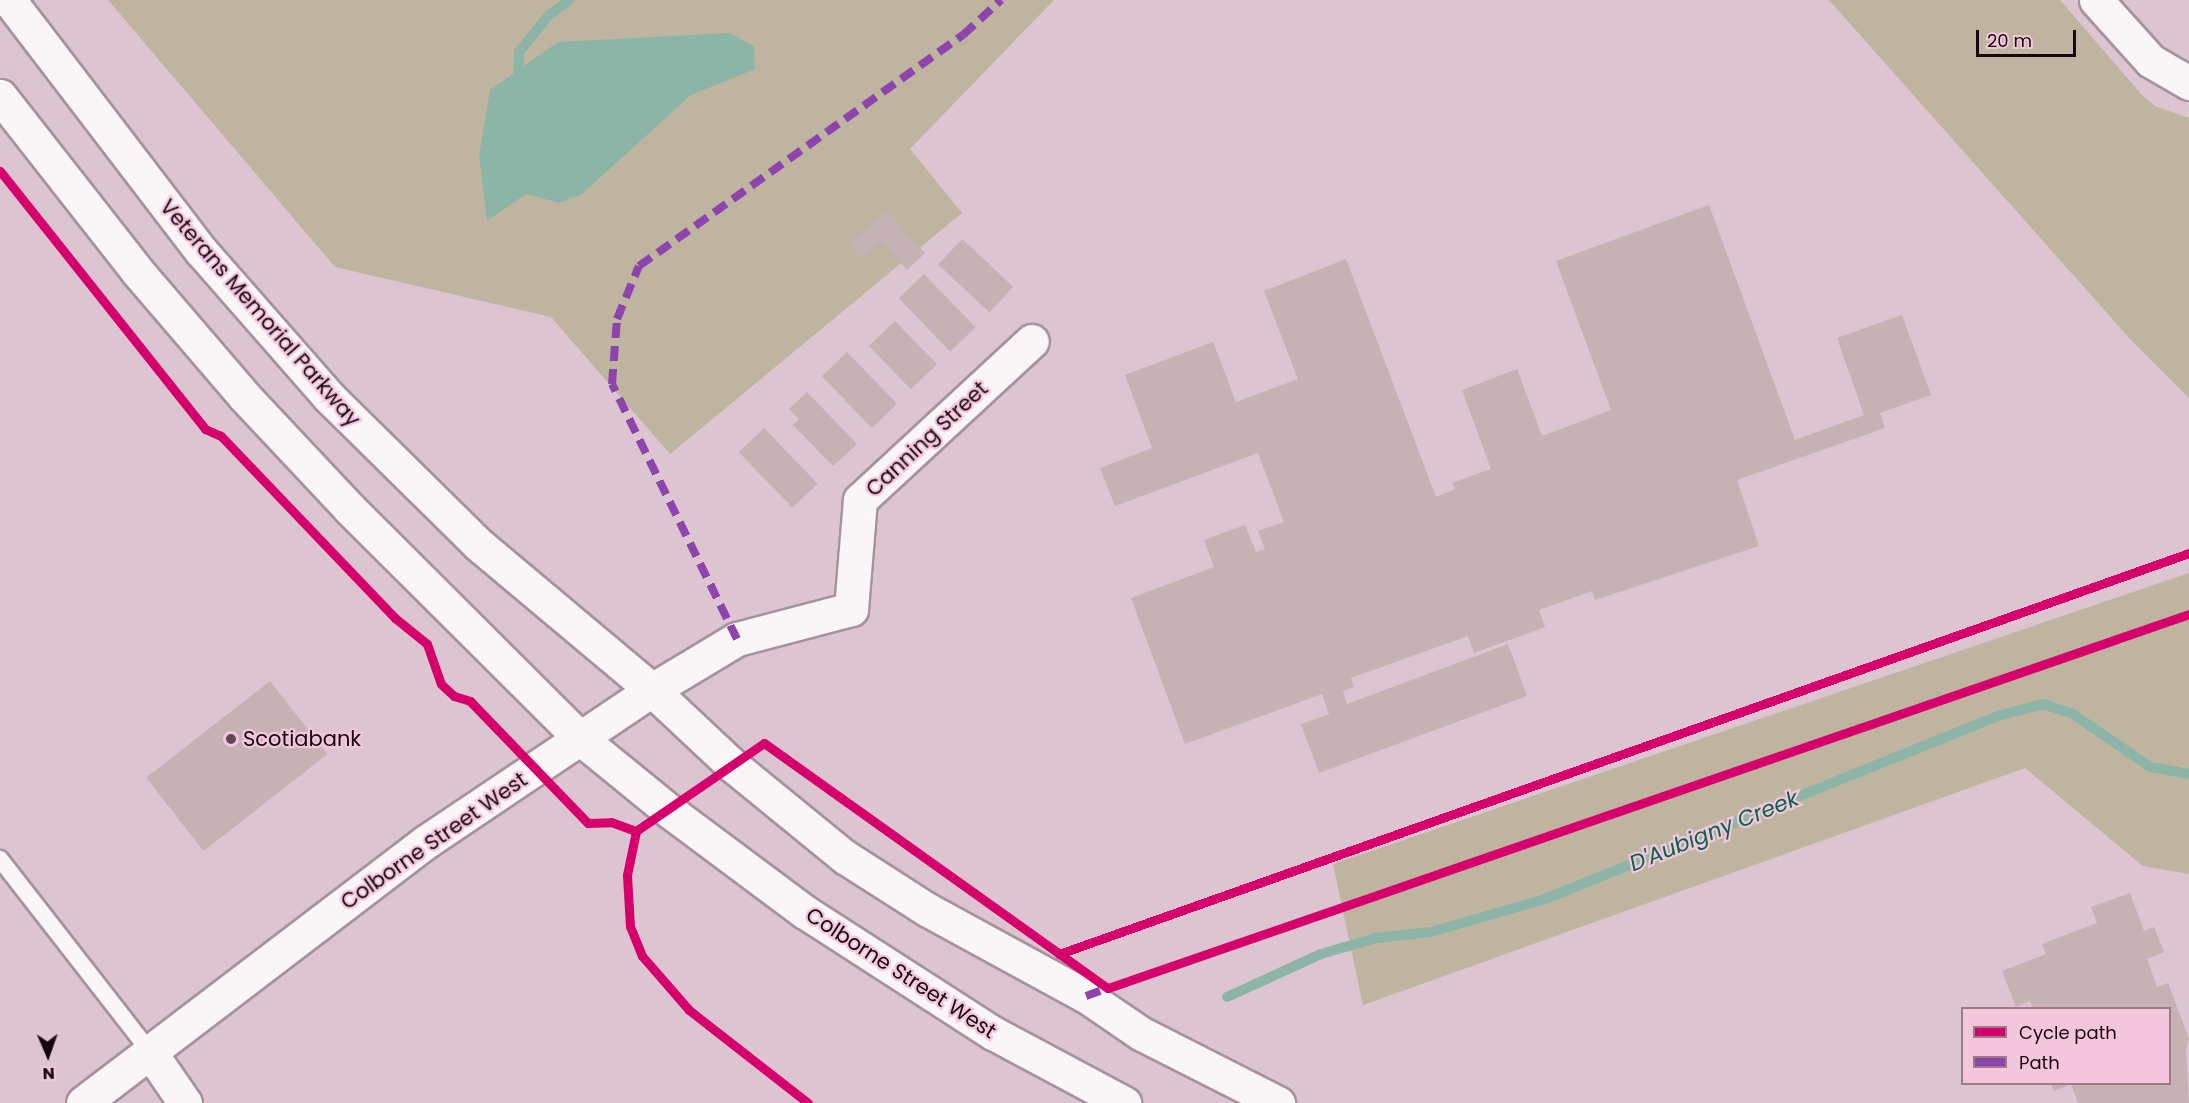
<!DOCTYPE html>
<style>
body{margin:0}
#map{position:relative;width:2189px;height:1103px;overflow:hidden;background:#dcc4d0;font-family:Poppins,sans-serif}
div>[style]{position:absolute}
[style*='--x']{left:calc(var(--x)*1px);top:calc(var(--y)*1px);width:calc(var(--w)*1px);rotate:calc(var(--a)*1deg)}
.green>*{inset:0;background:#bfb4a0}
.water>*{inset:0;background:#8db5a7}
.stream>*{height:10px;margin:-5px;padding:0 5px;transform-origin:5px;border-radius:5px;background:#8db5a7}
.building>*{inset:0;background:#c5b2b4;transform-origin:0 0}
.roads{filter:drop-shadow(2px 0 #a5929c) drop-shadow(-2px 0 #a5929c) drop-shadow(0 2px #a5929c) drop-shadow(0 -2px #a5929c)}
.lane>*{height:16px;margin:-8px;padding:0 8px;transform-origin:8px;border-radius:8px;background:#faf6f8}
.street>*{height:33px;margin:-16.5px;padding:0 16.5px;transform-origin:16.5px;border-radius:16.5px;background:#faf6f8}
.secondary>*{height:33px;margin:-16.5px;padding:0 16.5px;transform-origin:16.5px;border-radius:16.5px;background:#faf6f8}
.quiet>*{height:8px;margin-top:-4px;transform-origin:0;background:repeating-linear-gradient(90deg,#8e44ad 0 15px,transparent 0 23px)}
.cycleway>*{height:9px;margin:-4.5px;padding:0 4.5px;transform-origin:4.5px;border-radius:4.5px;background:#d6006c}
.dots>*{width:16px;height:16px;translate:-50% -50%;box-sizing:border-box;border:3px solid #f3c6dc;border-radius:50%}
span{translate:-50% -50%;white-space:nowrap;text-align:center;line-height:1.15;-webkit-text-stroke:4.5px #f3c6dc;paint-order:stroke}
.street-label{font-size:21px;color:#170810}
.poi-label{font-size:21px;color:#170810}
.left{translate:0 -50%;text-align:left}
.water-label{font-size:22px;color:#08634a;font-style:italic}
.legend{position:absolute;left:1961px;top:1007px;width:210px;height:78px;box-sizing:border-box;background:#f3c6dc;border:2px solid #9b7a8a;margin:0;padding:8px 10px;list-style:none;font-size:18px;color:#170810}
.legend li{display:flex;align-items:center;gap:12px;height:30px}
.legend b{width:30px;border:2px solid #9b7a8a}
.north{position:absolute;left:18px;top:1025px;width:60px;height:60px;-webkit-text-stroke:4px #f3c6dc;paint-order:stroke;rotate:178deg;font-size:16px;font-weight:700;line-height:24px;text-align:center;color:#170810}
.north::after{content:'';display:block;margin:auto;width:21px;height:27px;background:#170810;clip-path:polygon(50% 0,100% 100%,50% 72%,0 100%)}
.scale{position:absolute;left:1976px;top:30px;width:100px;height:27px;box-sizing:border-box;border:3px solid #170810;border-top:0;padding-left:8px;font-size:18px;line-height:21px;white-space:nowrap;color:#170810;-webkit-text-stroke:4px #f3c6dc;paint-order:stroke}
</style>
<div id="map">
<div class="green">
<i style="clip-path:polygon(108px 0,1054px 0,910px 149px,962px 213px,670px 454px,551px 317px,335px 267px)"></i>
<i style="clip-path:polygon(1829px 0,2060px 0,2141px 94px,2155px 106px,2189px 118px,2189px 398px,2130px 339px)"></i>
<i style="clip-path:polygon(2189px 573px,2189px 874px,2143px 866px,2025px 768px,1363px 1005px,1333px 864px)"></i>
</div>
<div class="water">
<i style="clip-path:polygon(730px 33px,754px 46px,755px 69px,691px 95px,582px 194px,560px 203px,526px 194px,487px 221px,479px 156px,490px 90px,558px 42px)"></i>
</div>
<div class="stream">
<i style="--x:518;--y:84;--w:32;--a:-88"></i>
<i style="--x:519;--y:52;--w:46;--a:-51.1"></i>
<i style="--x:548;--y:16;--w:26;--a:-37"></i>
<i style="--x:1227;--y:997;--w:103;--a:-24.6"></i>
<i style="--x:1321;--y:954;--w:57;--a:-16.2"></i>
<i style="--x:1376;--y:938;--w:55;--a:-6.2"></i>
<i style="--x:1431;--y:932;--w:119;--a:-16.1"></i>
<i style="--x:1545;--y:899;--w:489;--a:-22"></i>
<i style="--x:1998;--y:716;--w:47;--a:-14.9"></i>
<i style="--x:2043;--y:704;--w:32;--a:18"></i>
<i style="--x:2073;--y:714;--w:93;--a:34.5"></i>
<i style="--x:2150;--y:767;--w:40;--a:10"></i>
</div>
<div class="building">
<i style="clip-path:polygon(1709px 205px,1795px 440px,1864px 415px,1837px 338px,1902px 315px,1931px 395px,1880px 413px,1885px 428px,1737px 480px,1759px 546px,1595px 600px,1592px 591px,1539px 610px,1545px 627px,1474px 653px,1468px 636px,1351px 678px,1354px 687px,1343px 691px,1347px 704px,1508px 644px,1527px 696px,1319px 773px,1301px 724px,1329px 714px,1322px 694px,1185px 744px,1131px 598px,1214px 567px,1204px 540px,1245px 525px,1256px 552px,1265px 549px,1258px 531px,1284px 522px,1258px 453px,1115px 506px,1100px 468px,1152px 448px,1125px 375px,1213px 342px,1236px 402px,1298px 379px,1264px 291px,1346px 259px,1436px 497px,1455px 489px,1452px 483px,1491px 469px,1462px 390px,1517px 369px,1542px 436px,1611px 410px,1556px 261px)"></i>
<i style="clip-path:polygon(887px 211px,925px 253px,907px 270px,881px 242px,862px 259px,849px 244px)"></i>
<i style="left:962px;top:239px;width:70px;height:35px;rotate:43deg"></i>
<i style="left:924px;top:274px;width:74px;height:35px;rotate:46deg"></i>
<i style="left:895px;top:321px;width:60px;height:36px;rotate:46deg"></i>
<i style="left:847px;top:352px;width:72px;height:35px;rotate:46deg"></i>
<i style="clip-path:polygon(807px 392px,857px 444px,833px 466px,793px 425px,799px 419px,789px 409px)"></i>
<i style="left:764px;top:428px;width:77px;height:35px;rotate:46deg"></i>
<i style="left:270px;top:681px;width:93px;height:157px;rotate:52deg"></i>
<i style="clip-path:polygon(2130px 893px,2144px 931px,2154px 927px,2164px 952px,2147px 959px,2157px 987px,2168px 983px,2189px 1039px,2186px 1049px,2189px 1103px,2078px 1103px,2071px 1084px,2054px 1091px,2051px 1084px,2170px 1084px,2170px 1008px,2033px 1008px,2030px 1001px,2016px 1007px,2002px 971px,2046px 954px,2042px 944px,2097px 923px,2091px 907px)"></i>
</div>
<div class="roads">
<div class="lane">
<i style="--x:0;--y:859;--w:244;--a:52.1"></i>
</div>
<div class="street">
<i style="--x:2096;--y:0;--w:82;--a:48"></i>
<i style="--x:2151;--y:61;--w:44;--a:30.1"></i>
<i style="--x:652;--y:690;--w:99;--a:-31"></i>
<i style="--x:737;--y:639;--w:118;--a:-14.7"></i>
<i style="--x:851;--y:609;--w:109;--a:-85.3"></i>
<i style="--x:860;--y:500;--w:234;--a:-42.8"></i>
<i style="--x:150;--y:1052;--w:62;--a:55.5"></i>
</div>
<div class="secondary">
<i style="--x:9;--y:0;--w:317;--a:52.6"></i>
<i style="--x:202;--y:252;--w:194;--a:48.8"></i>
<i style="--x:330;--y:398;--w:208;--a:44.6"></i>
<i style="--x:478;--y:544;--w:227;--a:40"></i>
<i style="--x:652;--y:690;--w:110;--a:43.2"></i>
<i style="--x:732;--y:765;--w:146;--a:39.2"></i>
<i style="--x:845;--y:857;--w:98;--a:32.6"></i>
<i style="--x:928;--y:910;--w:180;--a:28.6"></i>
<i style="--x:1086;--y:996;--w:65;--a:34.4"></i>
<i style="--x:1140;--y:1033;--w:155;--a:26.9"></i>
<i style="--x:0;--y:96;--w:222;--a:51.9"></i>
<i style="--x:137;--y:271;--w:165;--a:49.4"></i>
<i style="--x:244;--y:396;--w:155;--a:46.8"></i>
<i style="--x:350;--y:509;--w:326;--a:44.9"></i>
<i style="--x:581;--y:739;--w:112;--a:39.2"></i>
<i style="--x:668;--y:810;--w:171;--a:36.7"></i>
<i style="--x:805;--y:912;--w:224;--a:32.8"></i>
<i style="--x:993;--y:1033;--w:149;--a:28.1"></i>
<i style="--x:83;--y:1103;--w:432;--a:-37.3"></i>
<i style="--x:427;--y:841;--w:271;--a:-33.9"></i>
</div>
</div>
<div class="quiet">
<i style="--x:737;--y:639;--w:284;--a:-116.1"></i>
<i style="--x:612;--y:384;--w:65;--a:-85.6"></i>
<i style="--x:617;--y:319;--w:57;--a:-67.5"></i>
<i style="--x:639;--y:266;--w:398;--a:-35.5"></i>
<i style="--x:963;--y:35;--w:52;--a:-42.6"></i>
<i style="--x:1086;--y:996;--w:23;--a:-20"></i>
</div>
<div class="cycleway">
<i style="--x:0;--y:171;--w:330;--a:51.5"></i>
<i style="--x:205;--y:429;--w:17;--a:24"></i>
<i style="--x:221;--y:436;--w:252;--a:46.3"></i>
<i style="--x:395;--y:618;--w:41;--a:39.1"></i>
<i style="--x:427;--y:644;--w:42;--a:70.7"></i>
<i style="--x:441;--y:684;--w:18;--a:43"></i>
<i style="--x:454;--y:696;--w:17;--a:17"></i>
<i style="--x:470;--y:701;--w:170;--a:46"></i>
<i style="--x:588;--y:823;--w:23;--a:-2"></i>
<i style="--x:611;--y:822;--w:27;--a:20"></i>
<i style="--x:1059;--y:954;--w:1199;--a:-19.54"></i>
<i style="--x:808;--y:1103;--w:151;--a:-142"></i>
<i style="--x:689;--y:1010;--w:72;--a:-131"></i>
<i style="--x:642;--y:956;--w:32;--a:-112"></i>
<i style="--x:630;--y:926;--w:51;--a:-93.4"></i>
<i style="--x:627;--y:875;--w:45;--a:-78.4"></i>
<i style="--x:636;--y:831;--w:155;--a:-34.5"></i>
<i style="--x:764;--y:743;--w:422;--a:35.5"></i>
<i style="--x:1108;--y:988;--w:1144;--a:-19.08"></i>
</div>
<div class="dots">
<i style="left:231px;top:739px;background:#5c4a53"></i>
</div>
<div class="street-label">
<span style="left:260px;top:313px;rotate:49deg">Veterans Memorial Parkway</span>
<span style="left:927px;top:439px;rotate:-43deg">Canning Street</span>
<span style="left:434px;top:841px;rotate:-35deg">Colborne Street West</span>
<span style="left:901px;top:973px;rotate:33deg">Colborne Street West</span>
</div>
<div class="poi-label">
<span class="left" style="left:243px;top:739px">Scotiabank</span>
</div>
<div class="water-label">
<span style="left:1714px;top:831px;rotate:-22deg">D'Aubigny Creek</span>
</div>
<ul class="legend">
<li><b style="height:8px;background:#d6006c"></b>Cycle path</li>
<li><b style="height:8px;background:#8e44ad"></b>Path</li>
</ul>
<div class="north">N</div>
<div class="scale">20 m</div>
</div>
